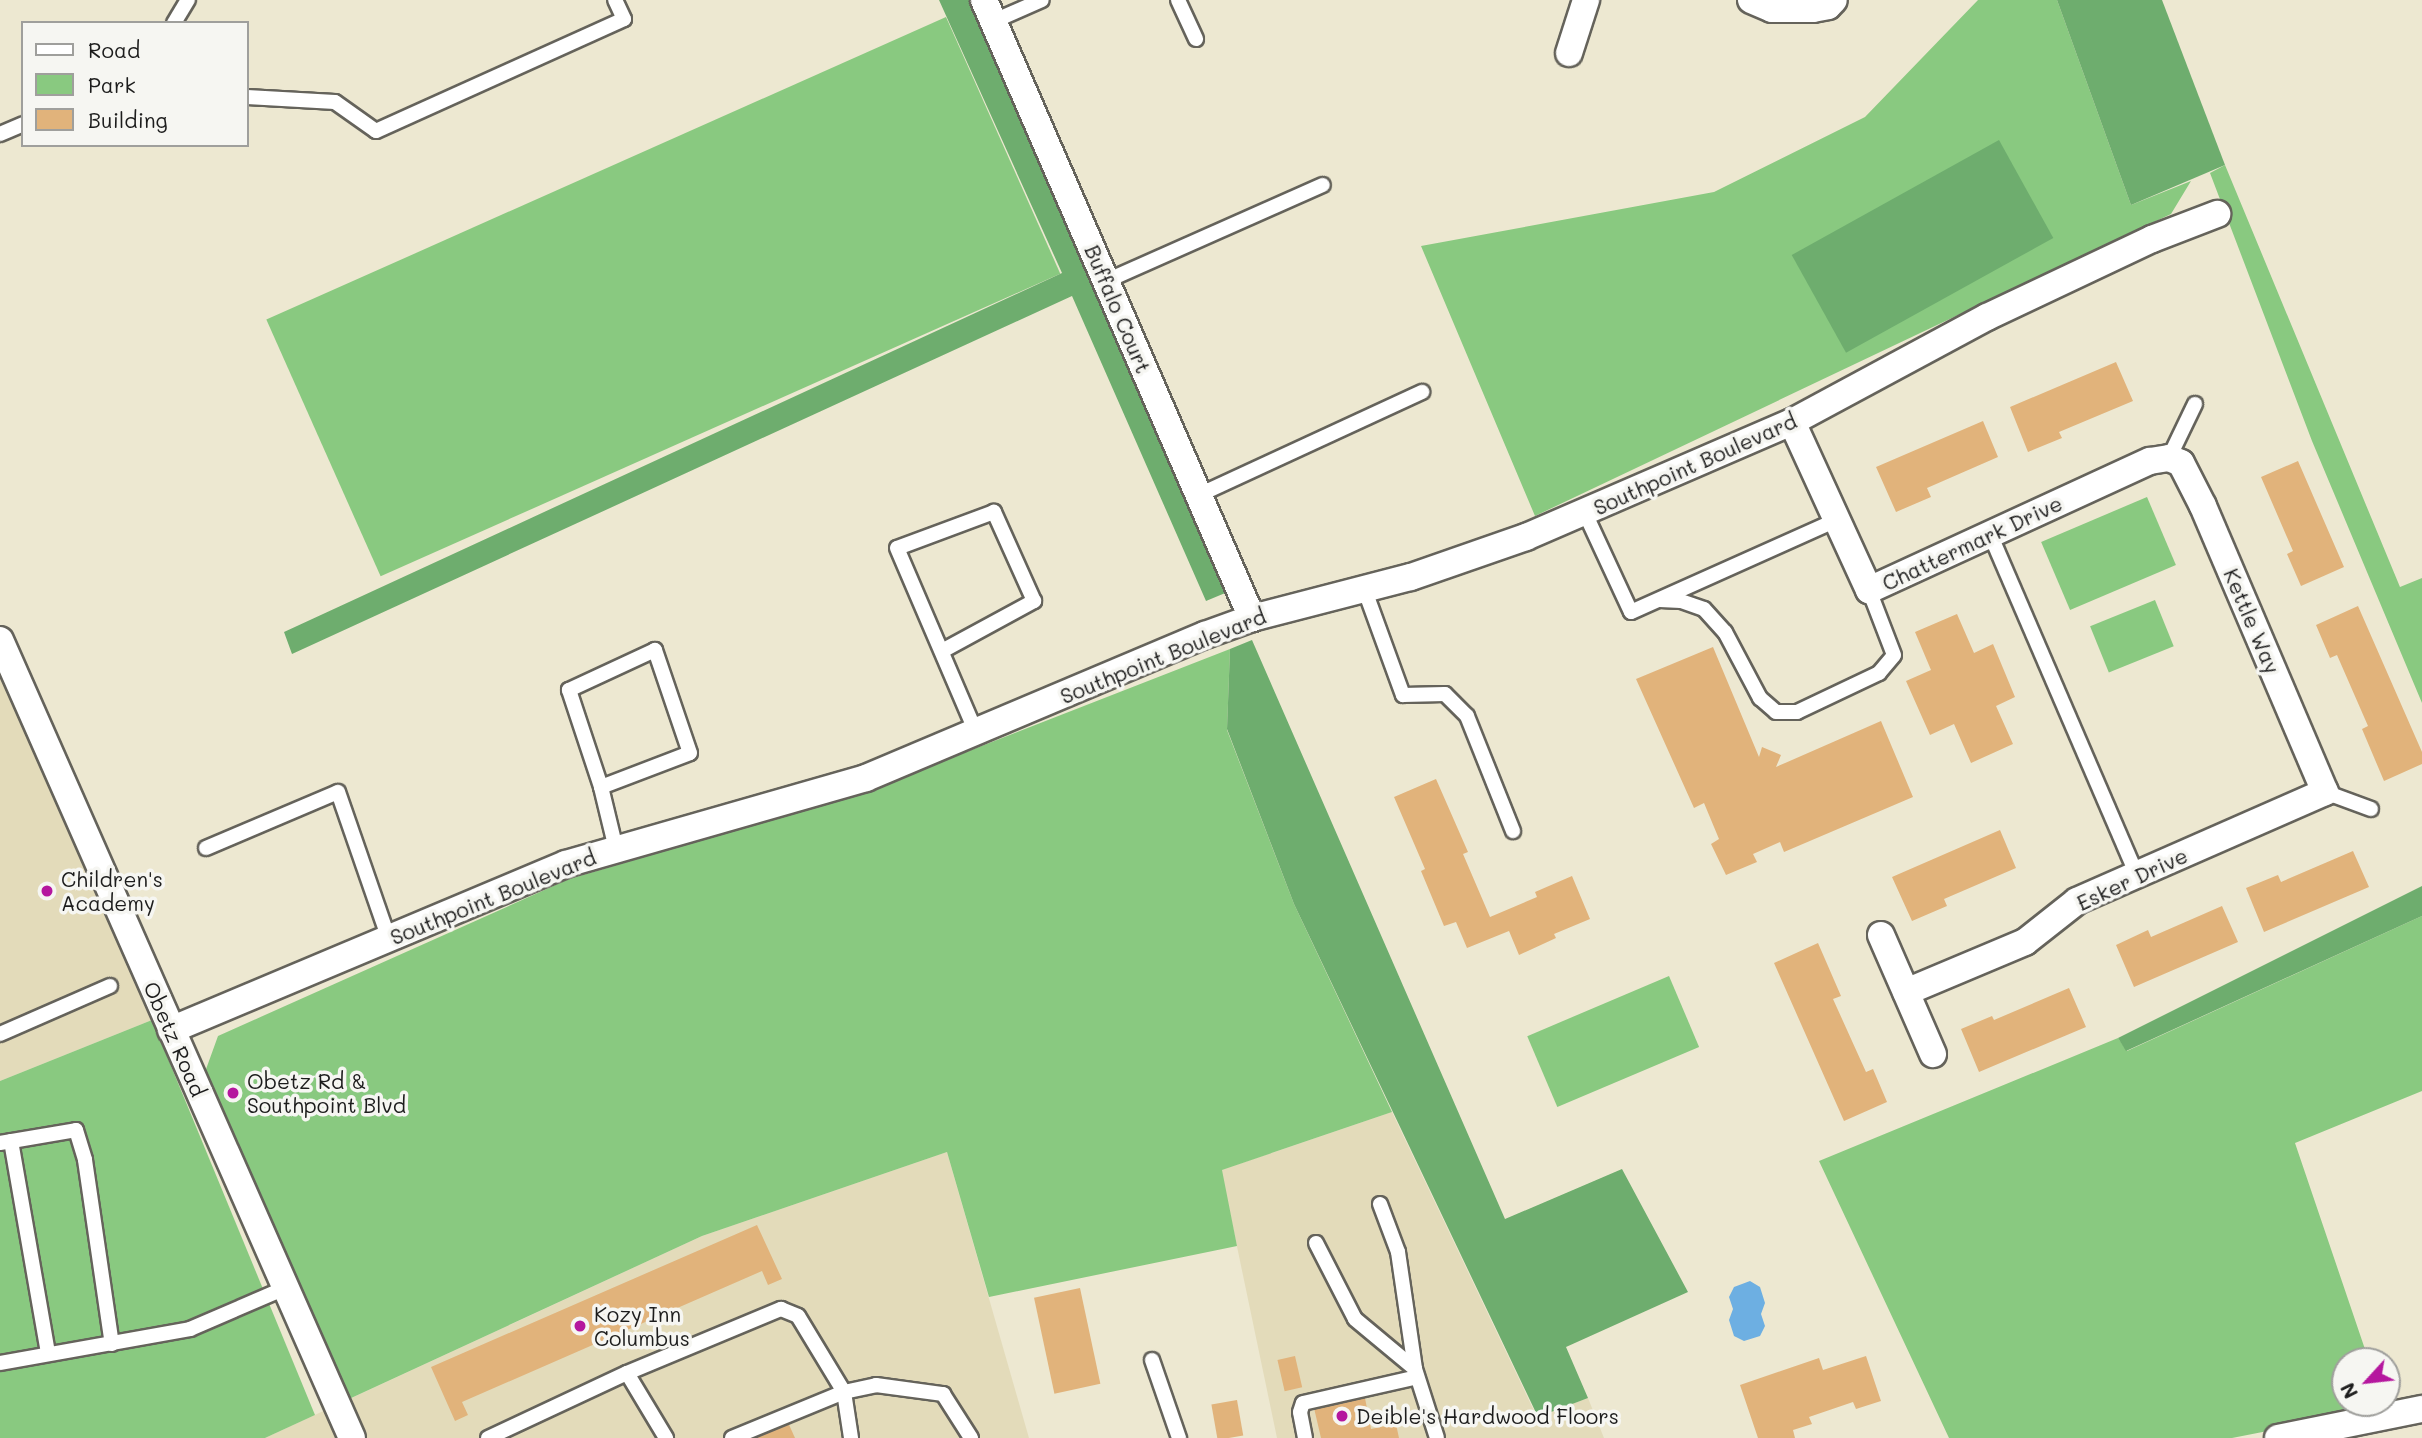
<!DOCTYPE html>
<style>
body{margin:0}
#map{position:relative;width:2422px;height:1438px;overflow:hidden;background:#ede8d1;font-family:Mali,sans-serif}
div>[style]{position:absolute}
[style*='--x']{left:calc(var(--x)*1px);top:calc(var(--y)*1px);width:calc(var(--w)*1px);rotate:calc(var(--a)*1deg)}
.built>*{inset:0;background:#e3dbba}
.green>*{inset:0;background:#89c980;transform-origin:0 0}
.forest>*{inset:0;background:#6ead6e;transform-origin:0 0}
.water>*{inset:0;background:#6dafe2}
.building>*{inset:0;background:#e1b37b;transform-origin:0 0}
.roads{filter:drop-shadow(2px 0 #65635b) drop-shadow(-2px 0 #65635b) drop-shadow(0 2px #65635b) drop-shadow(0 -2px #65635b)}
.service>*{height:14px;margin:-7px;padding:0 7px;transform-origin:7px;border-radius:7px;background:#fff}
.minor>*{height:26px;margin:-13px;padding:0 13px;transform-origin:13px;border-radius:13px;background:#fff}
.dots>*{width:19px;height:19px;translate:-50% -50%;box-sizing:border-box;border:4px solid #f6f6f2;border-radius:50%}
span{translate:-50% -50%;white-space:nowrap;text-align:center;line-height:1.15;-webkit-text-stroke:7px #f6f6f2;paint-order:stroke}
.street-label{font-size:21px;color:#1c1c1c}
.poi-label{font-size:21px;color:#1c1c1c}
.left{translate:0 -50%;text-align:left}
.legend{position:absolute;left:21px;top:21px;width:228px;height:126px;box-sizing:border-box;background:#f6f6f2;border:2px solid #9f9f9c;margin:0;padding:9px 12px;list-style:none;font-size:21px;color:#1c1c1c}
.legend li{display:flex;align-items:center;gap:14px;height:35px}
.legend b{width:35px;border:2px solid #9f9f9c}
.north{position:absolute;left:2331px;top:1347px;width:70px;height:70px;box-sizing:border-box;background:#f6f6f2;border:2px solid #9f9f9c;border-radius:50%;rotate:243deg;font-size:19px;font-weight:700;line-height:28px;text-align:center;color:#1c1c1c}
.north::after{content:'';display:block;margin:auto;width:24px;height:32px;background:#b5179e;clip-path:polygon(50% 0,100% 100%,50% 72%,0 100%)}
</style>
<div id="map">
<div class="built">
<i style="clip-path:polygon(0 677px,152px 1020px,0 1081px)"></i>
<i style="clip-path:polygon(1392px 1112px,1537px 1417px,1588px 1398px,1604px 1438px,1277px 1438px,1221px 1170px)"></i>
<i style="clip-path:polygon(947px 1152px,1029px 1438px,265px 1438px,702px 1236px)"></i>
</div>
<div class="green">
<i style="clip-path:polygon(1978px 0,2057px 0,2131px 205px,2191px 181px,2171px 214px,1535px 516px,1421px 246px,1714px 192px,1865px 117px)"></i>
<i style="left:946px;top:17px;width:281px;height:744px;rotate:66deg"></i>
<i style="clip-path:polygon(2225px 165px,2400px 587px,2422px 578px,2422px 703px,2312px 441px,2210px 173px)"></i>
<i style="left:2147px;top:497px;width:74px;height:115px;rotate:67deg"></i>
<i style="left:2155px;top:600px;width:50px;height:70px;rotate:68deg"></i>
<i style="clip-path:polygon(1230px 649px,1227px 730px,1294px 904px,1392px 1112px,1222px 1170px,1237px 1246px,989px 1297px,947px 1152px,702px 1236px,349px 1399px,205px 1072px,218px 1036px,569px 879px,851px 797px)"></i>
<i style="clip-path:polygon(2422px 916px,2422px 1091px,2295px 1143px,2369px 1361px,2345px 1361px,2345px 1403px,2384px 1403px,2385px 1408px,2232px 1438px,1949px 1438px,1819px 1161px,2118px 1038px,2127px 1051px)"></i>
<i style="left:1669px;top:976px;width:77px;height:154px;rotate:67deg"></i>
<i style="clip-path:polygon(152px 1020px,315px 1415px,265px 1438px,0 1438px,0 1081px)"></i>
</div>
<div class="forest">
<i style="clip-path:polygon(939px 0,973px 0,1230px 591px,1206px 601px,1072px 296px,292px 654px,284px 632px,1062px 273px)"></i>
<i style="clip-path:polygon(2057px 0,2162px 0,2225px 165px,2131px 205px)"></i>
<i style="left:1999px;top:140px;width:112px;height:237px;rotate:61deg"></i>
<i style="clip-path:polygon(1252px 640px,1505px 1219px,1622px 1169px,1688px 1292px,1566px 1347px,1588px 1398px,1538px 1417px,1294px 904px,1227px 729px,1230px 649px)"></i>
<i style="clip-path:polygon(2422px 886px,2422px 916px,2126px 1051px,2118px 1038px)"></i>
</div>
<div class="water">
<i style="clip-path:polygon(1750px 1281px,1760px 1287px,1765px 1303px,1761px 1314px,1765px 1326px,1760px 1336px,1744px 1341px,1734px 1336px,1729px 1320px,1733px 1309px,1729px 1297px,1734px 1287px)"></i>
</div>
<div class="building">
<i style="clip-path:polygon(2116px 362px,2133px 401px,2059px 432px,2062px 438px,2028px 452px,2010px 407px)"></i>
<i style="clip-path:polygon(1983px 421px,1998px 457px,1927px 488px,1931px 497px,1896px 512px,1876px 467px)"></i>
<i style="clip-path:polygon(2298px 461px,2344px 567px,2301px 586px,2287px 554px,2293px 551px,2261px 477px)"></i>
<i style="clip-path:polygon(2358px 606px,2422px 752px,2422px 764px,2384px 781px,2362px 729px,2368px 726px,2337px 655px,2330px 658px,2316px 625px)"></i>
<i style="clip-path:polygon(1957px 614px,1974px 653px,1993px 644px,2015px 697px,1996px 706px,2013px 744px,1971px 763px,1954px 724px,1930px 735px,1906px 681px,1931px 670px,1915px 632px)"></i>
<i style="clip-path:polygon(1713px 647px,1759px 757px,1762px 747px,1781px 755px,1776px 767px,1881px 721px,1913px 797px,1784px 852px,1780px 842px,1753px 854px,1757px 862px,1726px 875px,1711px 844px,1719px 839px,1704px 803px,1694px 808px,1636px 679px)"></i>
<i style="clip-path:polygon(1436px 779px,1468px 852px,1463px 854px,1490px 917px,1537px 897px,1535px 892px,1572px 876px,1590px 919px,1554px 934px,1556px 938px,1519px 955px,1509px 931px,1467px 948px,1456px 922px,1444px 926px,1421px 871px,1425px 869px,1394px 797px)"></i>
<i style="clip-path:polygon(2000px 830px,2016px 868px,1944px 899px,1947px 906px,1912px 921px,1892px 877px)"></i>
<i style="clip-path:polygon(2353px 851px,2369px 887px,2264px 932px,2246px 888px,2278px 875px,2281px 882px)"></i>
<i style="clip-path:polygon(2222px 906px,2238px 942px,2134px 987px,2116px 945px,2148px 930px,2151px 937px)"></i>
<i style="clip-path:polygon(1818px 943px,1841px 996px,1833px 999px,1866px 1072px,1873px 1069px,1887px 1102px,1844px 1121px,1774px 963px)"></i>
<i style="clip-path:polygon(2069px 988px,2086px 1027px,1979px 1072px,1961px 1029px,1992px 1016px,1994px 1020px)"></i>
<i style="clip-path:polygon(757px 1225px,782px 1279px,768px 1285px,762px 1271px,462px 1402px,468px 1415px,455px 1421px,431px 1367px)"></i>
<i style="left:1080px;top:1288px;width:98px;height:47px;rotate:78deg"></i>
<i style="left:1295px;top:1356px;width:32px;height:18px;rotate:77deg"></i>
<i style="clip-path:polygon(1866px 1356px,1881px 1401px,1856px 1409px,1853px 1402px,1809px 1417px,1812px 1424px,1793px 1430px,1795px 1438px,1758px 1438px,1740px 1385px,1819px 1358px,1823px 1370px)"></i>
<i style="clip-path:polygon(1365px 1398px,1371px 1429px,1396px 1424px,1399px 1438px,1321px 1438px,1314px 1408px)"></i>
<i style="left:1237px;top:1400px;width:36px;height:26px;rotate:80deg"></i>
<i style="clip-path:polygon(786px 1418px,795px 1438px,740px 1438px)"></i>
</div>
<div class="roads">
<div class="service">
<i style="--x:1178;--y:0;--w:43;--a:65.2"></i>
<i style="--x:994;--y:21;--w:52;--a:-23.6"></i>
<i style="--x:174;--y:23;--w:27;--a:-59"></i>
<i style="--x:247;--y:97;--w:88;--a:3.3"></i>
<i style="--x:335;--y:102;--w:50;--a:35.3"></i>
<i style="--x:376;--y:131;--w:272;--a:-24.3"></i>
<i style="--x:624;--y:19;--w:21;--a:-115"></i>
<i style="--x:0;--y:134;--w:25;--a:-23"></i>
<i style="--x:1106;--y:281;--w:237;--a:-23.9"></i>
<i style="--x:2169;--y:458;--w:60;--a:-64.3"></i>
<i style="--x:1199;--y:495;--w:246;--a:-24.8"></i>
<i style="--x:1585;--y:513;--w:109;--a:65.1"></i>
<i style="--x:1631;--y:612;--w:226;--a:-24.1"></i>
<i style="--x:1990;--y:534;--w:372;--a:66.7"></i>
<i style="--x:1364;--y:588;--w:114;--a:70"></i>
<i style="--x:1403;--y:695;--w:42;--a:-1.4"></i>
<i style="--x:1445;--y:694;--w:31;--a:45"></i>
<i style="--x:1467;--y:716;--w:124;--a:68.2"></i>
<i style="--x:1660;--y:600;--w:21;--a:3"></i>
<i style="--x:1681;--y:601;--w:24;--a:19"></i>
<i style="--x:1704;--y:609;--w:31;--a:48"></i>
<i style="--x:1725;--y:632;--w:75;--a:62.1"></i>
<i style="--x:1760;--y:698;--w:21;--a:41"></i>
<i style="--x:1776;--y:712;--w:21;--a:0"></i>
<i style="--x:1797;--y:712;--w:91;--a:-25.4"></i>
<i style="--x:1879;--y:673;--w:23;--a:-50"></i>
<i style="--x:1894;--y:655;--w:70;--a:-111"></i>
<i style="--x:942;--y:651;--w:105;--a:-28.5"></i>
<i style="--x:1034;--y:601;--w:98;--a:-114.2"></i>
<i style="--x:994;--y:512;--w:103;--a:159.6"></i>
<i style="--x:897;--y:548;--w:200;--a:66.8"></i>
<i style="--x:601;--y:787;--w:95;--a:-20.9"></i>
<i style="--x:690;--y:753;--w:109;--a:-108.8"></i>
<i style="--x:655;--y:650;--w:95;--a:155.1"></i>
<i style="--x:569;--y:690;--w:102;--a:71.7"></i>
<i style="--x:601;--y:787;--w:64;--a:76.4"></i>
<i style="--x:2325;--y:792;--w:49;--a:20.3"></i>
<i style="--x:206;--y:848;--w:143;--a:-23"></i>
<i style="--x:338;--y:792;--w:156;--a:70.9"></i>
<i style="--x:0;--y:1034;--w:120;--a:-23.6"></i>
<i style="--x:11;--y:1141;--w:216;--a:80.1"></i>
<i style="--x:0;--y:1143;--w:77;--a:-9.7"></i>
<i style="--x:76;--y:1130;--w:31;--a:73"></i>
<i style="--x:85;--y:1160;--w:186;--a:81.7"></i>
<i style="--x:1380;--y:1204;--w:51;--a:69.4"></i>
<i style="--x:1398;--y:1252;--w:118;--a:81.7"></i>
<i style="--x:1316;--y:1243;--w:85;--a:62.8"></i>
<i style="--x:1355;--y:1319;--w:78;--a:39.8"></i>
<i style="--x:1415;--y:1369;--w:72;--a:72.3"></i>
<i style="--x:1152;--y:1360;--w:83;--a:70.9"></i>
<i style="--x:0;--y:1363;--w:193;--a:-10.1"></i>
<i style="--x:190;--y:1329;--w:103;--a:-23.3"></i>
<i style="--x:627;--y:1373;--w:167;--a:-22.6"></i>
<i style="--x:781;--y:1309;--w:18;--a:22"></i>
<i style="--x:798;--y:1316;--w:89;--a:58.8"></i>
<i style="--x:844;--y:1392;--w:47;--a:81.3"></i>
<i style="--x:488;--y:1438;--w:153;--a:-25.1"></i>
<i style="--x:627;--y:1373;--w:76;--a:59"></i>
<i style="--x:732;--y:1438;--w:121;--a:-22.3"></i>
<i style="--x:844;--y:1392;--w:33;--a:-12"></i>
<i style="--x:876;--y:1385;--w:68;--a:7.7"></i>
<i style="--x:943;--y:1394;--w:52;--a:57.5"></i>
<i style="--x:1305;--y:1438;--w:26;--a:-101"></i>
<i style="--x:1300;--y:1412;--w:9;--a:-72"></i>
<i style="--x:1303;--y:1403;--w:117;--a:-12.8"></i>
</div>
<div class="minor">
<i style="--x:984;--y:0;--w:674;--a:66.56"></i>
<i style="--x:1751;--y:0;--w:23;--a:23"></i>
<i style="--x:1772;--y:9;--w:41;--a:0"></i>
<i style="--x:1813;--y:9;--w:15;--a:-11"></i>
<i style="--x:1828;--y:6;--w:8;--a:-45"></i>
<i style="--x:1569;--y:53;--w:56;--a:-72.2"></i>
<i style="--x:1792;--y:422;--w:185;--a:65.4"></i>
<i style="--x:1869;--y:590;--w:309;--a:-24.7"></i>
<i style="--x:2150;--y:461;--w:19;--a:-9"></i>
<i style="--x:2169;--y:458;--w:13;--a:23"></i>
<i style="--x:2181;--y:463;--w:48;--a:62.9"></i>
<i style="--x:2203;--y:506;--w:311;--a:66.9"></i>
<i style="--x:2325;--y:792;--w:271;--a:156.3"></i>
<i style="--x:2077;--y:901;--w:66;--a:141.7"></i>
<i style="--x:2025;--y:942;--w:129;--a:157.2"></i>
<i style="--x:0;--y:640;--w:872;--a:66.2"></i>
<i style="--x:1881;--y:935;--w:130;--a:66.4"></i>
<i style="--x:171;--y:1030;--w:428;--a:-22.8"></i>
<i style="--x:566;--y:864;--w:312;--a:-16"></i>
<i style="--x:866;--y:778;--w:368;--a:-22.9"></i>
<i style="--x:1205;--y:635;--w:50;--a:-19.9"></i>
<i style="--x:1252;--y:618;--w:164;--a:-14.5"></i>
<i style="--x:1411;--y:577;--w:122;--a:-19.2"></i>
<i style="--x:1526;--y:537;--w:290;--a:-23.4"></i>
<i style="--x:1792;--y:422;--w:221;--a:-28.3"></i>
<i style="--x:1987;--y:317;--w:183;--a:-25.3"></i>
<i style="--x:2152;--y:239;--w:70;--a:-21"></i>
<i style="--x:2278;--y:1438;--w:147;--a:-11.4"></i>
</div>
</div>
<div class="dots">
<i style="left:47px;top:891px;background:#b5179e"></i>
<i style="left:233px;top:1093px;background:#b5179e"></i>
<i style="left:580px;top:1326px;background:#b5179e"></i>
<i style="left:1342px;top:1416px;background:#b5179e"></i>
</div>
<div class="street-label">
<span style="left:1118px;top:309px;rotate:67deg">Buffalo Court</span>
<span style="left:1695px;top:464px;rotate:-24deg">Southpoint Boulevard</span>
<span style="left:1972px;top:543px;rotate:-25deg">Chattermark Drive</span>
<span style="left:2252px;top:621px;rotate:67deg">Kettle Way</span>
<span style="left:1163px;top:656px;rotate:-22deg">Southpoint Boulevard</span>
<span style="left:2132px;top:879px;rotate:-25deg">Esker Drive</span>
<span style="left:493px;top:897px;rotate:-22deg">Southpoint Boulevard</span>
<span style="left:175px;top:1039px;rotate:66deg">Obetz Road</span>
</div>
<div class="poi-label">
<span class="left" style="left:61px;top:891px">Children's<br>Academy</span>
<span class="left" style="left:247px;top:1093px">Obetz Rd &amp;<br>Southpoint Blvd</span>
<span class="left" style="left:594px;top:1326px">Kozy Inn<br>Columbus</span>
<span class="left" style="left:1356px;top:1416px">Deible's Hardwood Floors</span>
</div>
<ul class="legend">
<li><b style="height:9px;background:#fff"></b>Road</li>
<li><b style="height:19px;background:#89c980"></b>Park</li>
<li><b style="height:19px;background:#e1b37b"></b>Building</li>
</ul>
<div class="north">N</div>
</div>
